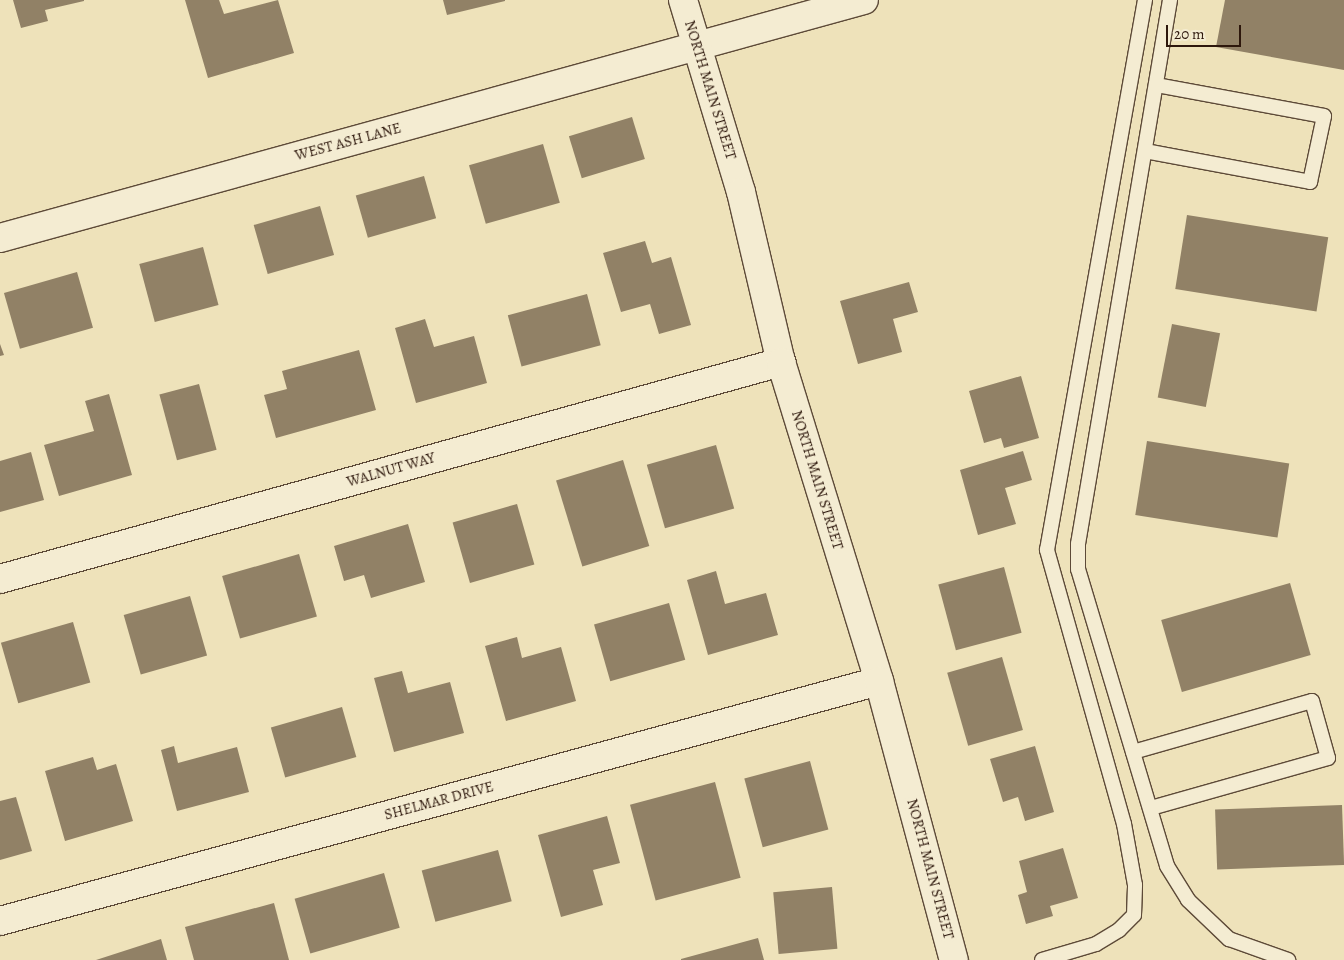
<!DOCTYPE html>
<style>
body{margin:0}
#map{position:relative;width:1344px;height:960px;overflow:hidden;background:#eee2ba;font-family:Alegreya,serif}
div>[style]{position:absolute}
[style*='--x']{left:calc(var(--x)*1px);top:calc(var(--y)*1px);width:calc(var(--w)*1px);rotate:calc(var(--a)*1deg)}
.building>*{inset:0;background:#918166;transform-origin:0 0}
.roads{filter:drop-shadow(1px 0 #5d4a38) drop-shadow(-1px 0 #5d4a38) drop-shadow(0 1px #5d4a38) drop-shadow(0 -1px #5d4a38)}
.service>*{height:14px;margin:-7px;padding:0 7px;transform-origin:7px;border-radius:7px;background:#f4ecd2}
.minor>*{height:28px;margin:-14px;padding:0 14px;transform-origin:14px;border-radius:14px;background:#f4ecd2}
.tertiary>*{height:28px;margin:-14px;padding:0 14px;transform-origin:14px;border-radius:14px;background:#f4ecd2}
.secondary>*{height:28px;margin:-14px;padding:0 14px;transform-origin:14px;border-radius:14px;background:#f4ecd2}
span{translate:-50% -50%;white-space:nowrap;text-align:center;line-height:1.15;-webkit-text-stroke:5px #f4ecd2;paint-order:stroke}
.street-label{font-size:15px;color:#2d170c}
.scale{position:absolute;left:1166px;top:25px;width:75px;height:22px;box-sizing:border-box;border:2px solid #2d170c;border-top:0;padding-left:6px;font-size:15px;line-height:18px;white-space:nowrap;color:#2d170c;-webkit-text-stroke:4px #f4ecd2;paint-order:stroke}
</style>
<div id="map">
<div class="building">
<i style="clip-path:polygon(13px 0,84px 0,84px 1px,45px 10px,48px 21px,21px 28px)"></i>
<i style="clip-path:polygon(185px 0,219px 0,224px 14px,278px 0,294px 53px,208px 78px)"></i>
<i style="clip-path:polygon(443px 0,505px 0,505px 1px,447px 15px)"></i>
<i style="clip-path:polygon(1225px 0,1344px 0,1344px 70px,1216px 47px)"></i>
<i style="left:632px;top:117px;width:44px;height:66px;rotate:73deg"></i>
<i style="left:543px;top:144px;width:61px;height:77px;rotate:74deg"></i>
<i style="left:424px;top:176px;width:44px;height:71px;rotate:74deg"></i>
<i style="left:320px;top:206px;width:51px;height:69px;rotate:74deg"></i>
<i style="left:1187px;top:215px;width:143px;height:75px;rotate:9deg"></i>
<i style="clip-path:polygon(645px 241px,652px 263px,671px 257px,691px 325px,659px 334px,650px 304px,621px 312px,603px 253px)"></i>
<i style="left:203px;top:247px;width:60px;height:66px;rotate:75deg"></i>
<i style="left:77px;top:272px;width:58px;height:76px;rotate:74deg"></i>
<i style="clip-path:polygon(909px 282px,918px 312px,893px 319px,902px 352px,858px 364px,840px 301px)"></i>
<i style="left:587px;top:294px;width:53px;height:82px;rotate:75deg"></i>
<i style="clip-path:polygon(425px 319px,434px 347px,474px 336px,487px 383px,416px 403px,395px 328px)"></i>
<i style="left:1172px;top:324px;width:49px;height:75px;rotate:11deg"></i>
<i style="clip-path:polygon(0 344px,4px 355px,0 356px)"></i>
<i style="clip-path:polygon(359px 350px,376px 410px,276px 438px,264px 395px,287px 389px,282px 371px)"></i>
<i style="clip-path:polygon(1021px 376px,1039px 438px,1004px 448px,1001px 438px,984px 443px,969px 391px)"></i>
<i style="left:199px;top:384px;width:68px;height:41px;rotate:75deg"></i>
<i style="clip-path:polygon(109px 394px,132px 475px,59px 496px,44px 445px,94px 431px,85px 401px)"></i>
<i style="left:1147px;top:441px;width:144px;height:75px;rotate:9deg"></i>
<i style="left:716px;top:445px;width:66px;height:72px;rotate:74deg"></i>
<i style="clip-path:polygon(1023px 451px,1032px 480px,1005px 488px,1016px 524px,978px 535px,960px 470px)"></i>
<i style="clip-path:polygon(31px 452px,44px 500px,0 512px,0 461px)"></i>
<i style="left:623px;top:460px;width:90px;height:70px;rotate:73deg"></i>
<i style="left:517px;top:504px;width:63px;height:67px;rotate:74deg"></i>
<i style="clip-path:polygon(408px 524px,425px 582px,371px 598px,364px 575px,344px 581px,334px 546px)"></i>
<i style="left:299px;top:554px;width:65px;height:80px;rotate:74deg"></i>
<i style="left:1004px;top:567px;width:68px;height:68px;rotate:75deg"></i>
<i style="clip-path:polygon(716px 571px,725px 604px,766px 593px,778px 635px,708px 655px,687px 580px)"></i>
<i style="left:1290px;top:583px;width:75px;height:134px;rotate:74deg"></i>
<i style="left:190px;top:596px;width:62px;height:69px;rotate:74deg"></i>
<i style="left:669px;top:603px;width:59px;height:78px;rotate:74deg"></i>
<i style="left:73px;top:622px;width:63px;height:75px;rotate:74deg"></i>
<i style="clip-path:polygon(517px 637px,522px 658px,561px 647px,576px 701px,506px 721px,485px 646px)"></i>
<i style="left:1002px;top:657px;width:76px;height:57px;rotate:74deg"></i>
<i style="clip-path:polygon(402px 671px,408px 693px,450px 682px,464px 733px,394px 752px,374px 678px)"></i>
<i style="left:342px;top:707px;width:52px;height:74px;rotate:74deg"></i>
<i style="clip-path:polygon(174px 746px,178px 763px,237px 747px,249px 792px,177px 811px,161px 750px)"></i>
<i style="clip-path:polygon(1035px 746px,1054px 812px,1025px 821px,1018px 797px,1003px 802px,990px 759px)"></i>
<i style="clip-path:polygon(93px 757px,97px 770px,116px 764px,133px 821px,65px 841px,45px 771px)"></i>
<i style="left:810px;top:761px;width:71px;height:68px;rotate:75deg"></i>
<i style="left:715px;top:782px;width:99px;height:88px;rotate:75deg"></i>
<i style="clip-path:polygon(16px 797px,32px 851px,0 860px,0 801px)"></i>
<i style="left:1342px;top:805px;width:60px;height:127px;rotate:88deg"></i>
<i style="clip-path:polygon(607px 816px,620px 863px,593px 870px,603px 905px,561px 917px,538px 835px)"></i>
<i style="clip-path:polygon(1063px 848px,1078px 898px,1050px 906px,1053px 916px,1026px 924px,1018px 895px,1027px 892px,1019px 861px)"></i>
<i style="left:498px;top:850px;width:53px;height:79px;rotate:75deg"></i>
<i style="left:384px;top:873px;width:57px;height:93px;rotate:74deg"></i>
<i style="left:832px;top:887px;width:62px;height:59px;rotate:85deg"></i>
<i style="clip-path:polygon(274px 903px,289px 960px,194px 960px,185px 927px)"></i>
<i style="clip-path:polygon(758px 938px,764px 960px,681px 960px,681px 959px)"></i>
<i style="clip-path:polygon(161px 939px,167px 960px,96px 960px)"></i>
</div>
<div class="roads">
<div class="service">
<i style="--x:1170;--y:0;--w:552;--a:99.6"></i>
<i style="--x:1078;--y:544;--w:25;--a:90"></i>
<i style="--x:1078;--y:569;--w:310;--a:73.3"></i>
<i style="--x:1167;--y:866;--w:40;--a:58"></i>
<i style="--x:1188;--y:900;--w:57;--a:43.6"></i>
<i style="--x:1229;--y:939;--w:63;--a:19.6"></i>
<i style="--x:1145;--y:151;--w:168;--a:10.6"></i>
<i style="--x:1310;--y:182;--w:67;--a:-78"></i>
<i style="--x:1324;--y:116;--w:171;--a:-169.5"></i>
<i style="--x:1133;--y:752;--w:186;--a:-15.9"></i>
<i style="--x:1312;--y:701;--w:59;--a:74.3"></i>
<i style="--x:1328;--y:758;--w:184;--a:164.2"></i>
<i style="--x:1042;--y:960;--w:56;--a:-16.5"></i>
<i style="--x:1096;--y:944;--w:27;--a:-31"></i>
<i style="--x:1119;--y:930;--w:21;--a:-45"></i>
<i style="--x:1134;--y:915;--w:30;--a:-88"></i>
<i style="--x:1135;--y:885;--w:62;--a:-100.2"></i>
<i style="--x:1124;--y:824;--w:285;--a:-105.7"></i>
<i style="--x:1047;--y:550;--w:559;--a:-79.9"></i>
</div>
<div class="minor">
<i style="--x:0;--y:579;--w:811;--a:-15.53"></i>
<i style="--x:0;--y:921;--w:911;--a:-15.27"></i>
</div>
<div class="tertiary">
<i style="--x:0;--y:238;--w:896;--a:-15.4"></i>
</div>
<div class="secondary">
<i style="--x:683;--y:0;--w:201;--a:73.2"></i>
<i style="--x:741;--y:192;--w:175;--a:76.8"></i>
<i style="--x:781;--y:362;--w:334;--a:72.9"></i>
<i style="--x:879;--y:681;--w:289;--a:75"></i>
</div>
</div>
<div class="street-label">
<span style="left:710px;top:90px;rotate:73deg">NORTH MAIN STREET</span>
<span style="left:348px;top:142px;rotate:-15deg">WEST ASH LANE</span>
<span style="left:391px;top:470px;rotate:-16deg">WALNUT WAY</span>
<span style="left:817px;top:480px;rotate:73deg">NORTH MAIN STREET</span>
<span style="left:439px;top:801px;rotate:-15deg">SHELMAR DRIVE</span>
<span style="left:930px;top:869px;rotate:75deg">NORTH MAIN STREET</span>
</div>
<div class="scale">20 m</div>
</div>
